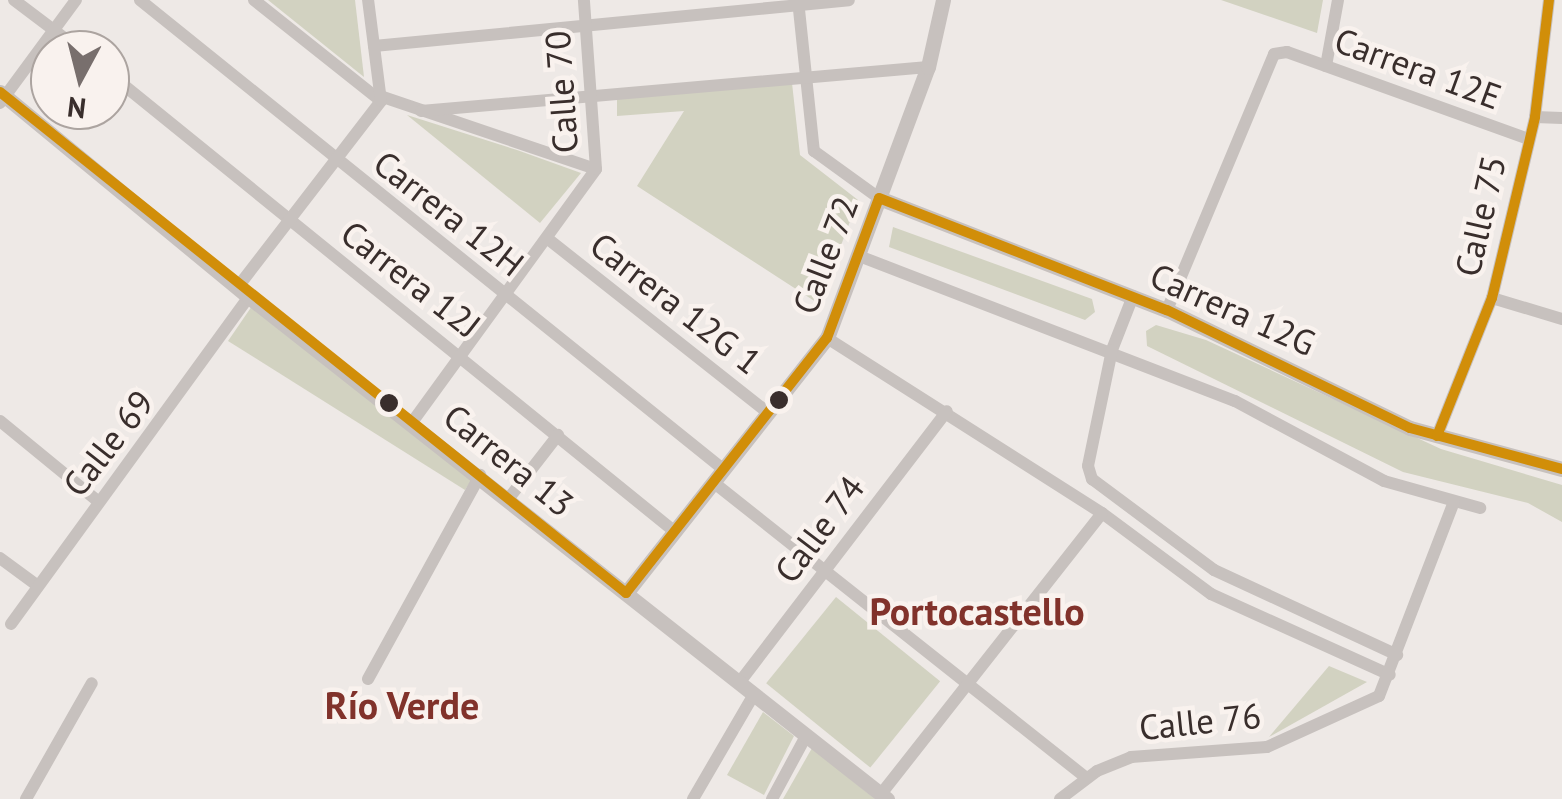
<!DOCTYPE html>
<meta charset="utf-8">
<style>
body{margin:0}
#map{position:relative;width:1562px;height:799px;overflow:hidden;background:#eee9e6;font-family:"PT Sans",sans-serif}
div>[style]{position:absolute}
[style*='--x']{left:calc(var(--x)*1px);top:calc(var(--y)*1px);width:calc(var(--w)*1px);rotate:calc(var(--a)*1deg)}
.green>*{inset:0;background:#d2d2c1;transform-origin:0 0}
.minor>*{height:12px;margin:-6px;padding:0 6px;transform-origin:6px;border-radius:6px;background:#c7c1be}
.tertiary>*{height:15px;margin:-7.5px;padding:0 7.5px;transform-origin:7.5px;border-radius:7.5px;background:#c7c1be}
.bus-1>*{height:10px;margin:-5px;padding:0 5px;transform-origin:5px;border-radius:5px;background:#d18e09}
.dots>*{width:28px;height:28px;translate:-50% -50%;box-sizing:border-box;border:5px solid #f9f2ee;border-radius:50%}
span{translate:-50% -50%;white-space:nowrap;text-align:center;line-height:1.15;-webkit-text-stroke:9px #f9f2ee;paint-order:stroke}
.street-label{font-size:35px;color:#392e2c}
.neighbourhood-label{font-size:38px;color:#81322b;font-weight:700}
.north{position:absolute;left:30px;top:30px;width:100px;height:100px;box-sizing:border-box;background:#f9f2ee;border:2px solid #aca4a0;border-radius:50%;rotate:187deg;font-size:28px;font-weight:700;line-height:40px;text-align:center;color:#392e2c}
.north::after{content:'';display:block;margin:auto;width:35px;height:45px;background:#786f6d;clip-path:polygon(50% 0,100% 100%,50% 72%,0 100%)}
</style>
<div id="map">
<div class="green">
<i style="clip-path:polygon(268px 0,355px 0,364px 77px)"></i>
<i style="clip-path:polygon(1221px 0,1323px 0,1317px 33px)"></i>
<i style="clip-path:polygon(792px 83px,800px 155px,858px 200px,819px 304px,637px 186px,684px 111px,617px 116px,617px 98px)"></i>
<i style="clip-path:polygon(407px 115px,517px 150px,581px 173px,540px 223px)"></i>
<i style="clip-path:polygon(893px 227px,1092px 299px,1095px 312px,1085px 320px,889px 247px)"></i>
<i style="clip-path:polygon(252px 306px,473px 478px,465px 490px,228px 341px)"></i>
<i style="clip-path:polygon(1156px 325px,1206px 340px,1441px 449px,1562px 485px,1562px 522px,1528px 503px,1403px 472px,1147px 346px,1146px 331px)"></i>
<i style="left:836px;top:597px;width:134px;height:111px;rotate:39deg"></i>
<i style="clip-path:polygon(1329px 666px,1367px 682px,1269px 737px)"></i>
<i style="clip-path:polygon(763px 712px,794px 736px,764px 795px,727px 775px)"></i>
<i style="clip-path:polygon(812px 748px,875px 799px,783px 799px)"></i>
</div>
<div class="minor">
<i style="--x:14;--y:0;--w:83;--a:37.1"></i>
<i style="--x:140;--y:0;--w:748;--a:38.82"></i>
<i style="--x:254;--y:0;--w:162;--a:38.5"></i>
<i style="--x:798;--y:0;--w:152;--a:84"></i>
<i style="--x:814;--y:151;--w:80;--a:35.9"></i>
<i style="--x:374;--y:46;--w:477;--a:-5.5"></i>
<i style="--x:1326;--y:66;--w:67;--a:-79.7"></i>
<i style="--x:110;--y:74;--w:726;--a:39.02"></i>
<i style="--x:380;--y:96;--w:228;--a:18.7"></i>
<i style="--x:0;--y:103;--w:128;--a:-53.6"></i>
<i style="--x:421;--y:111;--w:509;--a:-4.96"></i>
<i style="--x:1535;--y:117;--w:27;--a:2"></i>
<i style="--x:548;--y:239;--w:280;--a:38.3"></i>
<i style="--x:859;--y:256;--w:403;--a:21.1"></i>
<i style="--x:1235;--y:401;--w:169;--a:28.2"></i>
<i style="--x:1384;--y:481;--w:100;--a:15.7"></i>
<i style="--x:237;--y:288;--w:236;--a:-52.4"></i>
<i style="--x:381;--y:101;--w:102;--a:-97.3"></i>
<i style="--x:1133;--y:296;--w:58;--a:111.3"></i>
<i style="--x:1112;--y:350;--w:118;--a:101.7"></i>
<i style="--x:1088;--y:466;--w:14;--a:73"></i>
<i style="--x:1092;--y:479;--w:152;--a:36.7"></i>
<i style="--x:1214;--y:570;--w:202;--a:24.9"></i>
<i style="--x:1492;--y:298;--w:73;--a:16.7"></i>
<i style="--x:1167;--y:310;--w:277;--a:-67.3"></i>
<i style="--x:1274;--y:54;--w:13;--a:-9"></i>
<i style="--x:1287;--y:52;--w:257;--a:19.8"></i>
<i style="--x:827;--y:338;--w:326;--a:32.5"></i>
<i style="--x:1102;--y:513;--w:136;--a:36.6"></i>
<i style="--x:1211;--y:594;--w:196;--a:24.3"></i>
<i style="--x:0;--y:421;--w:128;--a:39.3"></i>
<i style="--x:413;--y:421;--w:311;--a:-54"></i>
<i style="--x:596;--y:169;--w:169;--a:-94.1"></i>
<i style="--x:1437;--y:436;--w:149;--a:-68.3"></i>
<i style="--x:1492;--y:298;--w:186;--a:-76.6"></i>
<i style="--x:1535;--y:117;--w:118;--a:-83.2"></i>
<i style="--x:713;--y:482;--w:476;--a:38.4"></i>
<i style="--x:509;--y:498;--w:80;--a:-52.1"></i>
<i style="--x:0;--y:558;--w:47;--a:36.4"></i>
<i style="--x:11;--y:624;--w:404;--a:-54"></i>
<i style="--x:368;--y:679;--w:233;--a:-61.2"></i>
<i style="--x:739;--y:683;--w:342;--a:-52.6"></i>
<i style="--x:881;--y:794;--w:357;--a:-51.8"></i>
<i style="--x:26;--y:799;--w:133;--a:-60.4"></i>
<i style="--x:693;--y:799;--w:121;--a:-59.8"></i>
<i style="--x:772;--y:799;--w:72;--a:-61.6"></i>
<i style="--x:1060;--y:799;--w:46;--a:-37.1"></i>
<i style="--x:1097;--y:771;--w:37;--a:-22"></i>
<i style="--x:1131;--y:757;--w:136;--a:-4.2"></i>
<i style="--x:1267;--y:747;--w:123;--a:-24.5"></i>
<i style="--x:1379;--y:696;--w:208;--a:-68.9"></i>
</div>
<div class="tertiary">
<i style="--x:0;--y:92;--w:323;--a:39.5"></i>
<i style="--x:249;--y:297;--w:812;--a:38.2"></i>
<i style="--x:879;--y:198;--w:309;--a:21.3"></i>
<i style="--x:1167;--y:310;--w:270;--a:25.9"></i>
<i style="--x:1410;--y:428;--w:157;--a:15.1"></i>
<i style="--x:626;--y:593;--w:325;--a:-51.8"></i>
<i style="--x:827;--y:338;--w:289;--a:-69.6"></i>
<i style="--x:928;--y:67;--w:69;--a:-77.4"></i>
</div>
<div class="bus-1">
<i style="--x:0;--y:92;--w:802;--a:38.67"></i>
<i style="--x:626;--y:593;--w:325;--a:-51.8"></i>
<i style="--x:827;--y:338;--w:149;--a:-69.6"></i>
<i style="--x:879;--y:198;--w:309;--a:21.3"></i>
<i style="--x:1167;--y:310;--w:270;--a:25.9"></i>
<i style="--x:1410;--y:428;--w:157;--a:15.1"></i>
<i style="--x:1437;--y:436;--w:149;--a:-68.3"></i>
<i style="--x:1492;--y:298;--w:186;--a:-76.6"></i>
<i style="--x:1535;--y:117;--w:118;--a:-83.2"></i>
</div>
<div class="dots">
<i style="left:779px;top:400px;background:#392e2c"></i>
<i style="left:389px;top:403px;background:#392e2c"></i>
</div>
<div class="street-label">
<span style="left:1418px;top:68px;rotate:20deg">Carrera 12E</span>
<span style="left:561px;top:92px;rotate:-94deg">Calle 70</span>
<span style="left:449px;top:213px;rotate:38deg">Carrera 12H</span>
<span style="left:1480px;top:216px;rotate:-77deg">Calle 75</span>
<span style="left:825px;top:255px;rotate:-69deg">Calle 72</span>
<span style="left:411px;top:279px;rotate:38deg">Carrera 12J</span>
<span style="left:676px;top:303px;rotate:38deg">Carrera 12G 1</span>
<span style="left:1233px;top:309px;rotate:24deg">Carrera 12G</span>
<span style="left:108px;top:443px;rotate:-52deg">Calle 69</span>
<span style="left:509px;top:460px;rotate:39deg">Carrera 13</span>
<span style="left:819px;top:529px;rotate:-53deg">Calle 74</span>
<span style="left:1200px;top:721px;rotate:-6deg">Calle 76</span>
</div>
<div class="neighbourhood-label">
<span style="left:977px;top:611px">Portocastello</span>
<span style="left:402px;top:705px">Río Verde</span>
</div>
<div class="north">N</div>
</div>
